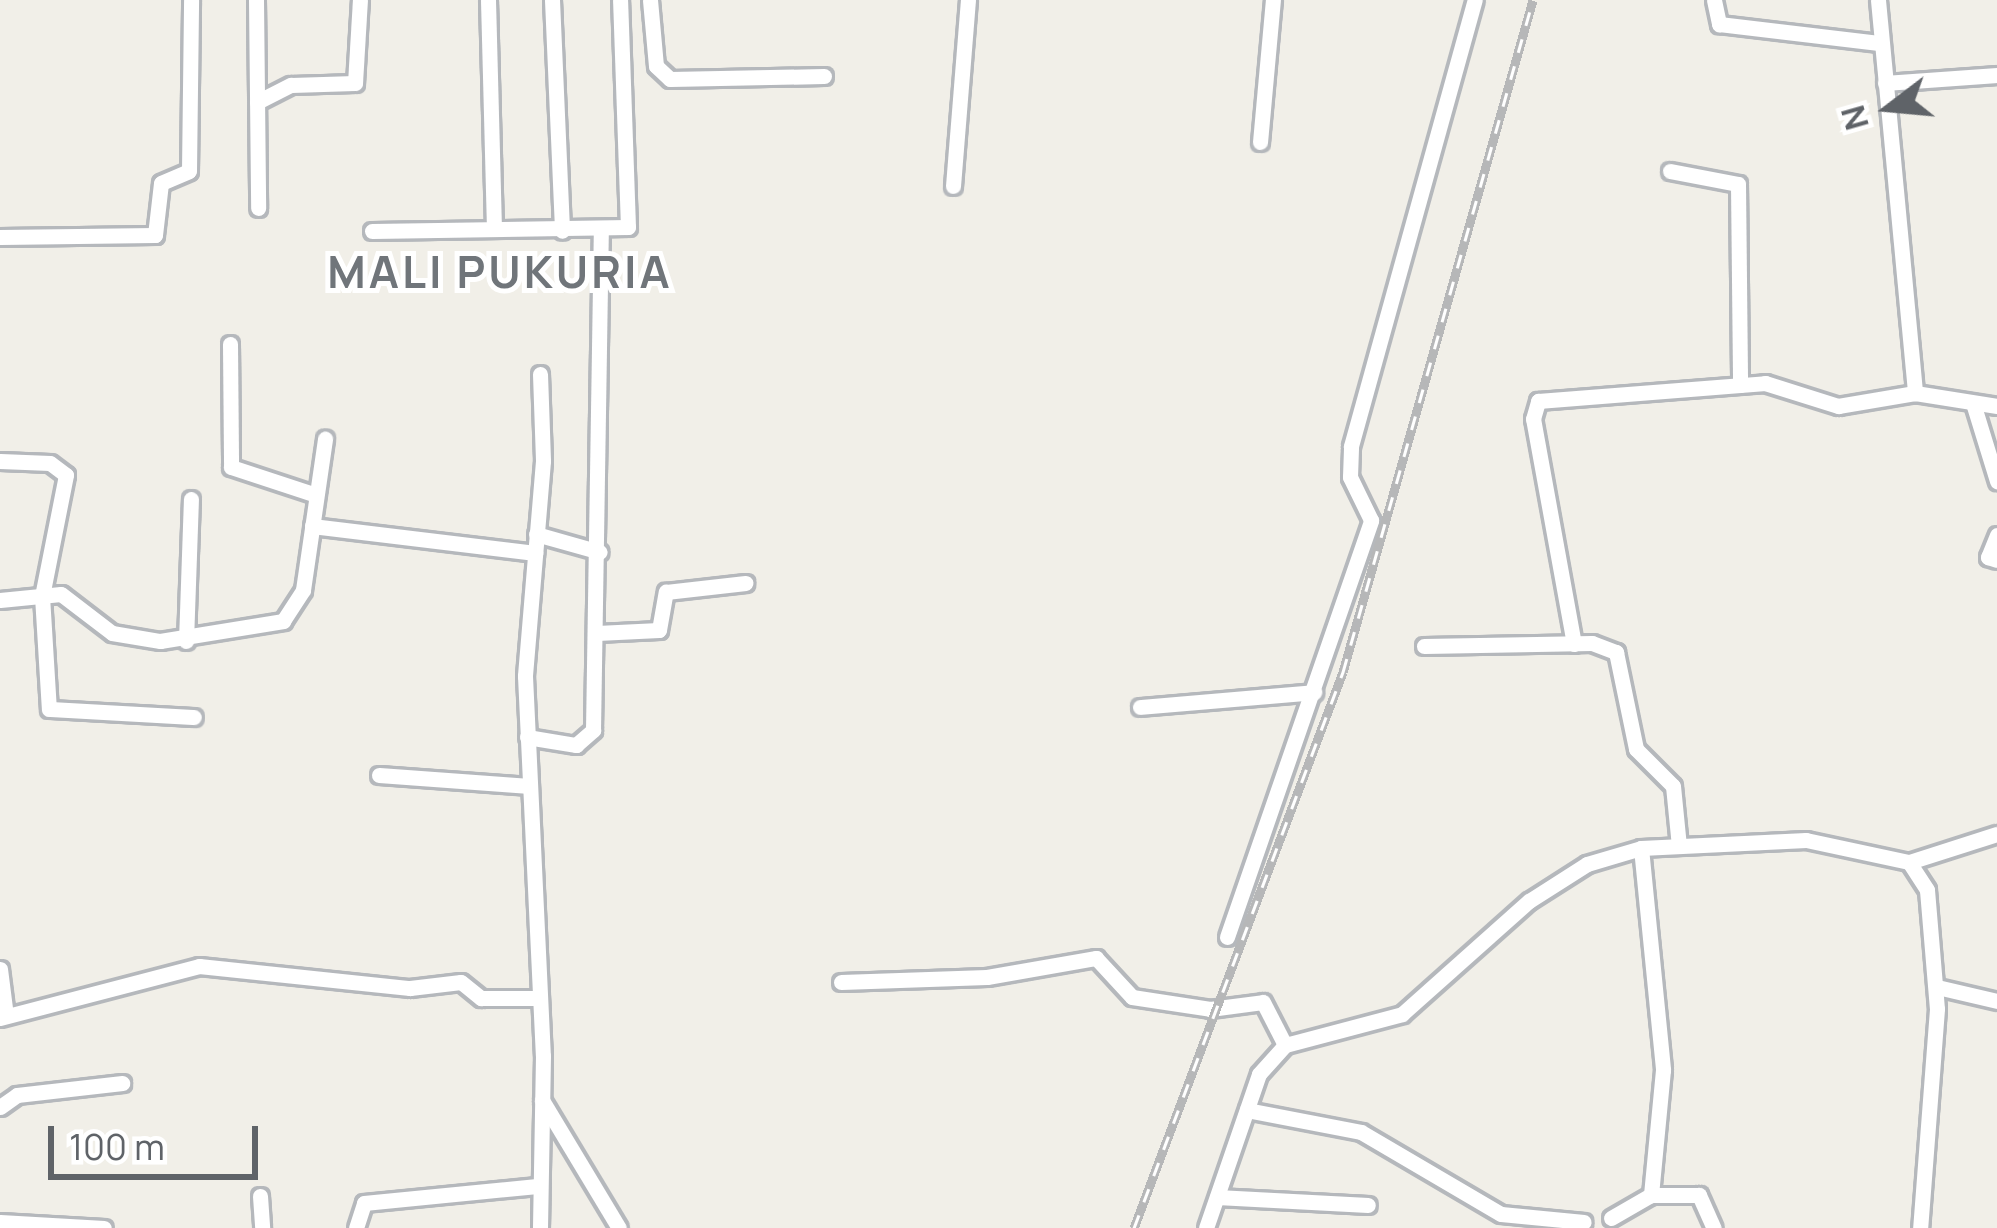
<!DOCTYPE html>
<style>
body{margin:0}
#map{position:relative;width:1997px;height:1228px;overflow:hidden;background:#f1efe8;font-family:Manrope,sans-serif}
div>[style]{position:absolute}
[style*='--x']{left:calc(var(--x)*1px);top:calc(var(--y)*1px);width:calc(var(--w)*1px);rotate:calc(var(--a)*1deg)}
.roads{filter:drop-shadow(3px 0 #b5b8bc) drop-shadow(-3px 0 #b5b8bc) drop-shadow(0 3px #b5b8bc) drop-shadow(0 -3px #b5b8bc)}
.street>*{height:15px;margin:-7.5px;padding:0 7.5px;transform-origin:7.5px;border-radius:7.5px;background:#fff}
.rail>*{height:9px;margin-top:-4.5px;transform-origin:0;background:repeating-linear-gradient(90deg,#fff 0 14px,#b6b7b8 0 28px);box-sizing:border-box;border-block:3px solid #b6b7b8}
span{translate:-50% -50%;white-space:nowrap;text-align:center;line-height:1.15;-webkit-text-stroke:10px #fff;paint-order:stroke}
.district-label{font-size:45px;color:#70757a;font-weight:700;letter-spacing:3px}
.north{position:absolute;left:1829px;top:48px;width:120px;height:120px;-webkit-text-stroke:9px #fff;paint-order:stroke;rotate:254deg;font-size:33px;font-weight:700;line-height:48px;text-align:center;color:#5f6368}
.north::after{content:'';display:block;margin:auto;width:42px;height:54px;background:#5f6368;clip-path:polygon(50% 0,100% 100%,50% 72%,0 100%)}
.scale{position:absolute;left:48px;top:1126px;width:210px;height:54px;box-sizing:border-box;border:6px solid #5f6368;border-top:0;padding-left:15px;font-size:36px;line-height:42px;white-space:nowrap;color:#5f6368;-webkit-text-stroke:9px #fff;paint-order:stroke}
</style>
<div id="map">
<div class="roads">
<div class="street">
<i style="--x:256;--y:0;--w:208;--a:89.4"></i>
<i style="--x:488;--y:0;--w:229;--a:88.5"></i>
<i style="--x:552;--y:0;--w:231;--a:87.5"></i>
<i style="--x:650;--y:0;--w:66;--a:84.8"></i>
<i style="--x:656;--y:66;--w:19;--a:43"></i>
<i style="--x:670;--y:79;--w:154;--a:-1.1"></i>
<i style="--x:1714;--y:0;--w:25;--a:78"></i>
<i style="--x:1719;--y:24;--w:161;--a:6.8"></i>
<i style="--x:1878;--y:0;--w:395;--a:84.6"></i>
<i style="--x:1915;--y:393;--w:83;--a:9"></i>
<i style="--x:1885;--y:83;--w:112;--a:-4.1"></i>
<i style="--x:257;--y:102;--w:38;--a:-27"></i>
<i style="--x:291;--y:85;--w:64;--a:-1.8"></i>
<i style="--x:355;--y:83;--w:83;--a:-86.6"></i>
<i style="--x:1260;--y:142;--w:143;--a:-84.8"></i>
<i style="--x:1670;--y:171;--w:69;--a:10.8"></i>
<i style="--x:1738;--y:184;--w:201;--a:89.4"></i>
<i style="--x:953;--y:186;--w:187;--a:-85.4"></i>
<i style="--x:372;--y:231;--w:256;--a:-0.9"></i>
<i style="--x:628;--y:227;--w:227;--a:-92"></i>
<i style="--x:0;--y:237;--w:155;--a:-0.7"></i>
<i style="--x:155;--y:235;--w:52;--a:-83.4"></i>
<i style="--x:161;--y:183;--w:30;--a:-23"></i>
<i style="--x:189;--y:171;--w:171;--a:-89.3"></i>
<i style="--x:230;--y:344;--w:123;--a:89.5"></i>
<i style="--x:231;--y:467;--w:89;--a:18.2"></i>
<i style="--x:540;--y:374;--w:87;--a:88"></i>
<i style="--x:543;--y:461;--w:216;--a:94.8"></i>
<i style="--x:525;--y:676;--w:380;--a:87.3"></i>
<i style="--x:543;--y:1056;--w:172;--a:91"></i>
<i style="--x:1973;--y:403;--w:82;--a:72.9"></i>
<i style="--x:0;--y:461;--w:50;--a:2.3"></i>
<i style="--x:50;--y:463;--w:20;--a:37"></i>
<i style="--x:66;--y:475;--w:123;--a:101.2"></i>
<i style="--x:42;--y:596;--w:113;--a:86.5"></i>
<i style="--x:49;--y:709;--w:145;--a:3.2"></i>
<i style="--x:312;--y:526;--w:225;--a:6.9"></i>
<i style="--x:536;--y:534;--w:66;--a:15.7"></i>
<i style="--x:1997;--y:535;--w:24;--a:112"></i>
<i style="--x:1988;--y:557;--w:9;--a:18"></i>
<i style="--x:0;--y:600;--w:61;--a:-5.6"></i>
<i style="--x:61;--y:594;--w:64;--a:37.4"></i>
<i style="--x:112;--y:633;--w:49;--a:9.5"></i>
<i style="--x:160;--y:641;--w:125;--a:-9.2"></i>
<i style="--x:283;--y:621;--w:37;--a:-57"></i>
<i style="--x:303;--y:590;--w:153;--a:-81.7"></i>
<i style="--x:597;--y:633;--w:62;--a:-2.8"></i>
<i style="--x:659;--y:630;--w:39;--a:-80"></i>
<i style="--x:666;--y:592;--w:80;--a:-6.5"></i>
<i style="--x:186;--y:641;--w:142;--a:-88"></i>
<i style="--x:1574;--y:644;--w:229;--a:-100.3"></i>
<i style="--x:1533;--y:419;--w:19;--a:-74"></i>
<i style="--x:1538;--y:401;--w:228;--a:-4.5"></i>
<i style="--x:1765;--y:383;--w:77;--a:17.5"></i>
<i style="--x:1838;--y:406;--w:78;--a:-9.6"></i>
<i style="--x:1424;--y:646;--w:168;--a:-1"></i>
<i style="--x:1592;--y:643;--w:26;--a:21"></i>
<i style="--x:1616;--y:652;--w:99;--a:78.3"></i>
<i style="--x:1636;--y:749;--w:52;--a:45"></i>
<i style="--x:1673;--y:786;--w:60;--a:84.3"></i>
<i style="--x:1140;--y:707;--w:175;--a:-4.9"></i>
<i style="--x:527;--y:737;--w:50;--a:9.3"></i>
<i style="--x:576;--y:745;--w:23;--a:-41"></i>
<i style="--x:593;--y:730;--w:497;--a:-89.1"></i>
<i style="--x:379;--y:775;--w:151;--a:4.2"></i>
<i style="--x:1641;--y:848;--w:223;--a:84.3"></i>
<i style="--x:1663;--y:1070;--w:126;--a:95.5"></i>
<i style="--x:1909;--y:862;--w:92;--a:-17.7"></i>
<i style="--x:1227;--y:937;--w:441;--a:-70.9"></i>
<i style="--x:1371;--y:520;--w:48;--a:-116"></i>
<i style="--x:1350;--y:477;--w:31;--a:-88"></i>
<i style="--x:1351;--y:446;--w:463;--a:-74.5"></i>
<i style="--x:0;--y:969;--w:47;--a:82.7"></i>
<i style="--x:841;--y:982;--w:146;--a:-2"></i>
<i style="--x:987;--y:977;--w:111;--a:-9.9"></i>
<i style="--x:1096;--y:958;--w:53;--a:47.3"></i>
<i style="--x:1132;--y:997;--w:79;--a:8.7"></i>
<i style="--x:1210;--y:1009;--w:53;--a:-7.5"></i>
<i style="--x:1263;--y:1002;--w:48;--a:62.9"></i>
<i style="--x:1937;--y:987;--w:62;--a:13.1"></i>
<i style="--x:0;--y:1018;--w:206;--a:-14.6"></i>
<i style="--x:199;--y:966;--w:212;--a:6"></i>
<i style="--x:410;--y:988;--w:51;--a:-6.7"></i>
<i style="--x:461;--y:982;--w:26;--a:39"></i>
<i style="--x:481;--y:998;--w:58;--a:0"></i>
<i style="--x:542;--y:1100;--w:149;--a:59"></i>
<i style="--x:0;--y:1107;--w:21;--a:-35"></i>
<i style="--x:17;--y:1095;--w:106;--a:-6.5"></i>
<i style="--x:1247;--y:1110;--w:116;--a:10.9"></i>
<i style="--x:1361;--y:1132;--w:162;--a:30.4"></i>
<i style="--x:1501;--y:1214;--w:83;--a:5.5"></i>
<i style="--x:260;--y:1196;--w:32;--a:86"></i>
<i style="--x:1217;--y:1197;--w:151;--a:3"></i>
<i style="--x:1611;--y:1218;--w:46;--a:-29.9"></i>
<i style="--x:1651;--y:1195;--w:48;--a:0"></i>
<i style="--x:1699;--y:1195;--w:36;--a:66"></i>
<i style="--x:0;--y:1222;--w:104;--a:3.3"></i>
<i style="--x:356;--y:1228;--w:26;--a:-72"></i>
<i style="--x:364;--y:1203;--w:174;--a:-5.6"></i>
<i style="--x:1206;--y:1228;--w:163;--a:-71"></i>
<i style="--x:1259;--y:1074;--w:39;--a:-48"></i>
<i style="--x:1285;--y:1045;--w:121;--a:-14.8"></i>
<i style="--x:1402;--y:1014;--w:170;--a:-41.7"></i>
<i style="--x:1529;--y:901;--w:69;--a:-32.5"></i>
<i style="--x:1587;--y:864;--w:56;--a:-16.5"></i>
<i style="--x:1641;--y:848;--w:165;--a:-2.8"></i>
<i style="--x:1806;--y:840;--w:105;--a:12.1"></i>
<i style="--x:1909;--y:862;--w:33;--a:57"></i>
<i style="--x:1927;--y:890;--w:119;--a:85.2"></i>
<i style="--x:1937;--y:1009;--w:220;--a:94.4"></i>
</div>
</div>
<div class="rail">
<i style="--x:1134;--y:1228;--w:594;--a:-69.4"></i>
<i style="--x:1343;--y:672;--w:698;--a:-74.21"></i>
</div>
<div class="district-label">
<span style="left:500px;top:272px">MALI PUKURIA</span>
</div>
<div class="north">N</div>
<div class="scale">100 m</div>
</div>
